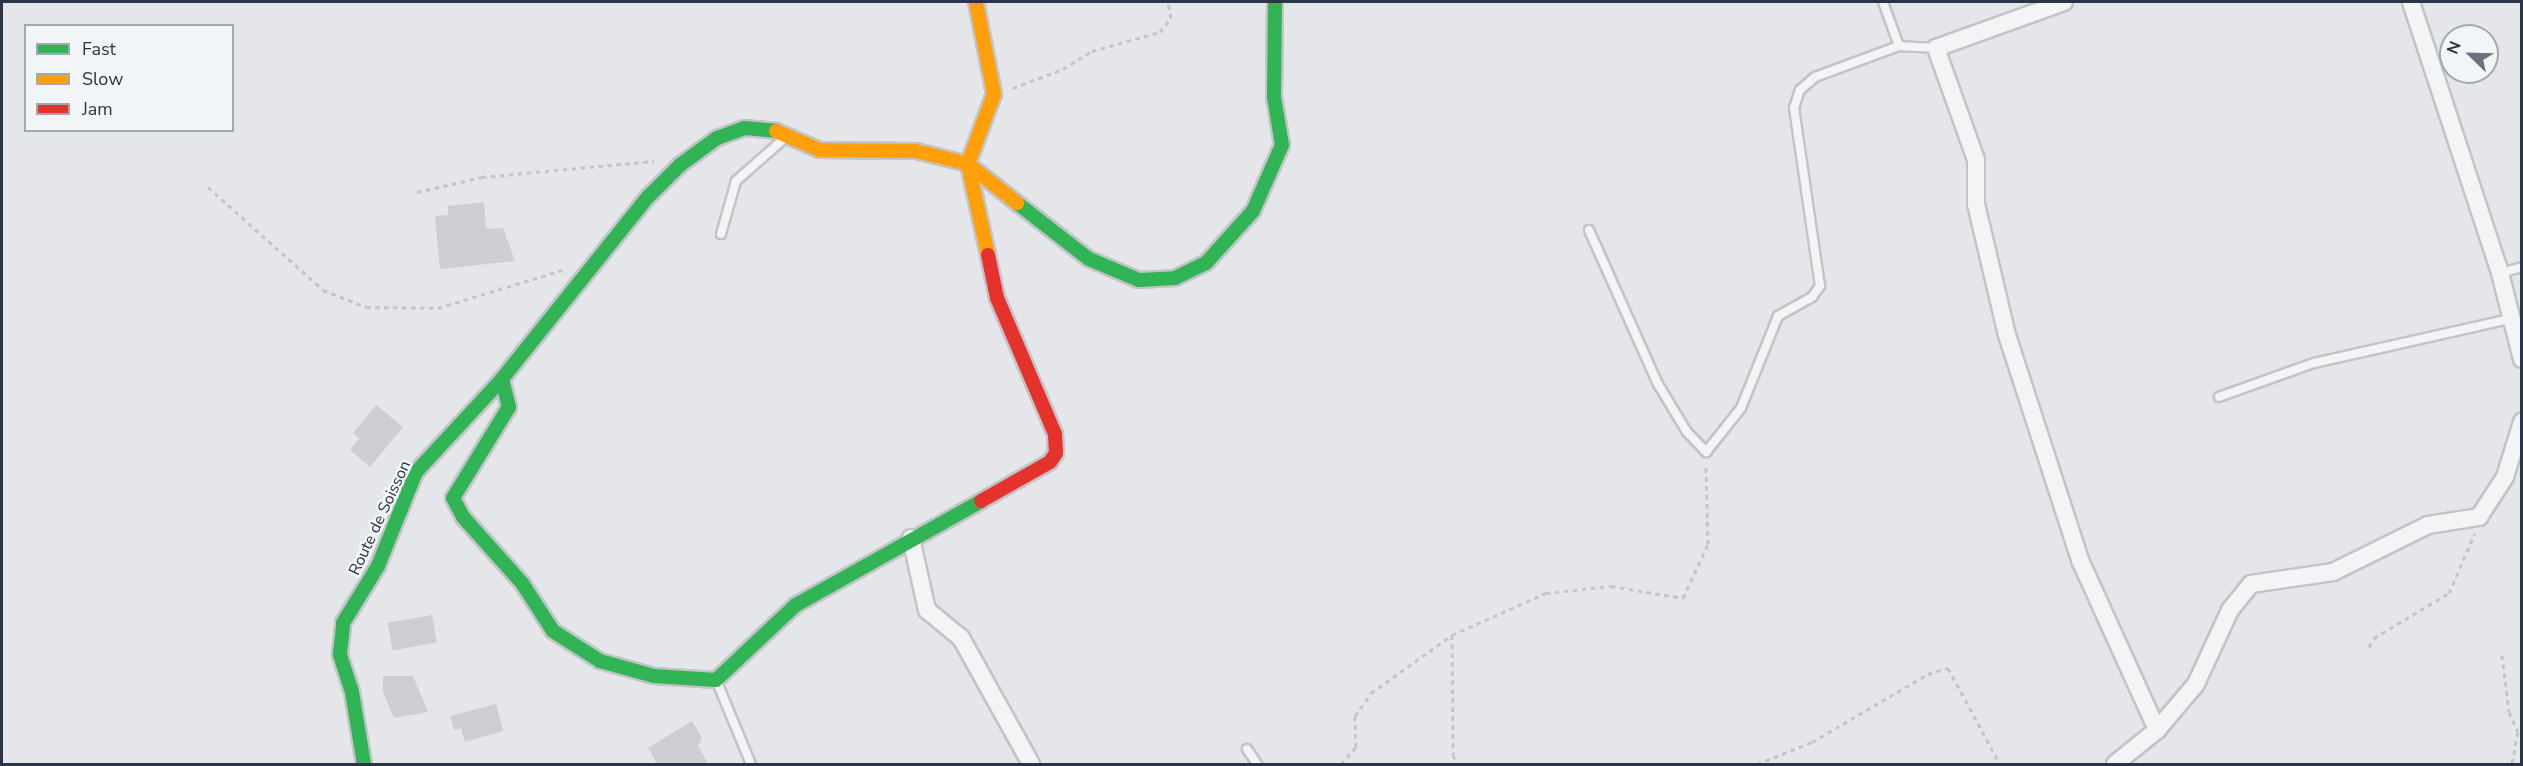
<!DOCTYPE html>
<style>
body{margin:0}
#map{position:relative;width:2523px;height:766px;overflow:hidden;background:#e4e6e9;font-family:"Nunito Sans",sans-serif}
div>[style]{position:absolute}
[style*='--x']{left:calc(var(--x)*1px);top:calc(var(--y)*1px);width:calc(var(--w)*1px);rotate:calc(var(--a)*1deg)}
.building>*{inset:0;background:#ccced2;transform-origin:0 0}
.path>*{height:3px;margin-top:-1.5px;transform-origin:0;background:repeating-linear-gradient(90deg,#c3c5c9 0 4.5px,transparent 0 9px)}
.roads{filter:drop-shadow(2px 0 #c2c4c7) drop-shadow(-2px 0 #c2c4c7) drop-shadow(0 2px #c2c4c7) drop-shadow(0 -2px #c2c4c7)}
.lane>*{height:8px;margin:-4px;padding:0 4px;transform-origin:4px;border-radius:4px;background:#f3f4f6}
.street>*{height:16px;margin:-8px;padding:0 8px;transform-origin:8px;border-radius:8px;background:#f3f4f6}
.fast>*{height:14px;margin:-7px;padding:0 7px;transform-origin:7px;border-radius:7px;background:#30b455}
.slow>*{height:14px;margin:-7px;padding:0 7px;transform-origin:7px;border-radius:7px;background:#ff9f0a}
.jam>*{height:14px;margin:-7px;padding:0 7px;transform-origin:7px;border-radius:7px;background:#e5322d}
span{translate:-50% -50%;white-space:nowrap;text-align:center;line-height:1.15;-webkit-text-stroke:5px #f2f5f8;paint-order:stroke}
.street-label{font-size:16px;color:#293444}
.frame{position:absolute;inset:0;border:3px solid #293444;pointer-events:none}
.legend{position:absolute;left:24px;top:24px;width:210px;height:108px;box-sizing:border-box;background:#f2f5f8;border:2px solid #a2a8b0;margin:0;padding:8px 10px;list-style:none;font-size:18px;color:#293444}
.legend li{display:flex;align-items:center;gap:12px;height:30px}
.legend b{width:30px;border:2px solid #a2a8b0}
.north{position:absolute;left:2439px;top:24px;width:60px;height:60px;box-sizing:border-box;background:#f2f5f8;border:2px solid #a2a8b0;border-radius:50%;rotate:293deg;font-size:16px;font-weight:700;line-height:24px;text-align:center;color:#293444}
.north::after{content:'';display:block;margin:auto;width:21px;height:27px;background:#6a727e;clip-path:polygon(50% 0,100% 100%,50% 72%,0 100%)}
</style>
<div id="map">
<div class="building">
<i style="clip-path:polygon(484px 202px,486px 229px,503px 228px,515px 261px,440px 269px,435px 216px,448px 215px,448px 206px)"></i>
<i style="clip-path:polygon(376px 405px,403px 427px,370px 467px,350px 450px,359px 438px,353px 433px)"></i>
<i style="left:432px;top:615px;width:28px;height:45px;rotate:80deg"></i>
<i style="clip-path:polygon(383px 676px,413px 676px,428px 712px,394px 718px,383px 692px)"></i>
<i style="clip-path:polygon(496px 704px,503px 731px,465px 742px,461px 728px,454px 730px,450px 716px)"></i>
<i style="clip-path:polygon(692px 721px,702px 738px,698px 746px,709px 765px,658px 765px,648px 748px)"></i>
</div>
<div class="path">
<i style="--x:1013;--y:88;--w:53;--a:-20.8"></i>
<i style="--x:1063;--y:69;--w:34;--a:-32"></i>
<i style="--x:1092;--y:51;--w:71;--a:-15.6"></i>
<i style="--x:1160;--y:32;--w:18;--a:-52"></i>
<i style="--x:1171;--y:18;--w:16;--a:-101"></i>
<i style="--x:208;--y:187;--w:154;--a:41.8"></i>
<i style="--x:323;--y:290;--w:46;--a:21.6"></i>
<i style="--x:366;--y:307;--w:72;--a:0.8"></i>
<i style="--x:438;--y:308;--w:130;--a:-17"></i>
<i style="--x:417;--y:192;--w:67;--a:-13"></i>
<i style="--x:482;--y:177;--w:173;--a:-5.3"></i>
<i style="--x:1452;--y:635;--w:120;--a:89.5"></i>
<i style="--x:1453;--y:755;--w:10;--a:61"></i>
<i style="--x:2369;--y:647;--w:10;--a:-61"></i>
<i style="--x:2374;--y:638;--w:87;--a:-31"></i>
<i style="--x:2449;--y:593;--w:65;--a:-66.6"></i>
<i style="--x:2502;--y:655;--w:57;--a:83"></i>
<i style="--x:2509;--y:712;--w:22;--a:66"></i>
<i style="--x:2518;--y:732;--w:33;--a:101"></i>
<i style="--x:1341;--y:764;--w:23;--a:-49"></i>
<i style="--x:1356;--y:747;--w:31;--a:-92"></i>
<i style="--x:1355;--y:716;--w:28;--a:-55"></i>
<i style="--x:1371;--y:693;--w:100;--a:-35.6"></i>
<i style="--x:1452;--y:635;--w:103;--a:-24.1"></i>
<i style="--x:1546;--y:593;--w:65;--a:-6.1"></i>
<i style="--x:1611;--y:586;--w:73;--a:9.5"></i>
<i style="--x:1683;--y:598;--w:60;--a:-65.2"></i>
<i style="--x:1708;--y:544;--w:79;--a:-91.5"></i>
<i style="--x:1757;--y:764;--w:59;--a:-21.8"></i>
<i style="--x:1812;--y:742;--w:134;--a:-30.4"></i>
<i style="--x:1928;--y:674;--w:21;--a:-17"></i>
<i style="--x:1948;--y:668;--w:109;--a:61.6"></i>
</div>
<div class="roads">
<div class="lane">
<i style="--x:1883;--y:2;--w:47;--a:70"></i>
<i style="--x:1589;--y:230;--w:169;--a:65.9"></i>
<i style="--x:1658;--y:384;--w:56;--a:58.9"></i>
<i style="--x:1687;--y:432;--w:28;--a:46"></i>
<i style="--x:1706;--y:452;--w:56;--a:-51.5"></i>
<i style="--x:1741;--y:408;--w:99;--a:-68.1"></i>
<i style="--x:1778;--y:316;--w:39;--a:-29"></i>
<i style="--x:1812;--y:297;--w:14;--a:-54"></i>
<i style="--x:1820;--y:286;--w:180;--a:-98.3"></i>
<i style="--x:1794;--y:108;--w:19;--a:-72"></i>
<i style="--x:1800;--y:90;--w:20;--a:-41"></i>
<i style="--x:1815;--y:77;--w:90;--a:-20.3"></i>
<i style="--x:1899;--y:46;--w:37;--a:3"></i>
<i style="--x:721;--y:234;--w:55;--a:-74.2"></i>
<i style="--x:736;--y:181;--w:65;--a:-41.3"></i>
<i style="--x:2500;--y:273;--w:23;--a:-15"></i>
<i style="--x:2219;--y:397;--w:101;--a:-19.7"></i>
<i style="--x:2314;--y:363;--w:201;--a:-12.7"></i>
<i style="--x:717;--y:682;--w:89;--a:67.5"></i>
<i style="--x:1247;--y:749;--w:18;--a:56"></i>
</div>
<div class="street">
<i style="--x:2064;--y:2;--w:136;--a:160.2"></i>
<i style="--x:1936;--y:48;--w:119;--a:70.3"></i>
<i style="--x:1976;--y:160;--w:44;--a:90"></i>
<i style="--x:1976;--y:204;--w:135;--a:76.7"></i>
<i style="--x:2007;--y:335;--w:237;--a:72"></i>
<i style="--x:2080;--y:560;--w:187;--a:65.6"></i>
<i style="--x:2411;--y:2;--w:285;--a:71.8"></i>
<i style="--x:2500;--y:273;--w:89;--a:75.7"></i>
<i style="--x:911;--y:538;--w:74;--a:77.5"></i>
<i style="--x:927;--y:610;--w:44;--a:39.5"></i>
<i style="--x:961;--y:638;--w:144;--a:60.9"></i>
<i style="--x:2115;--y:764;--w:54;--a:-39"></i>
<i style="--x:2157;--y:730;--w:60;--a:-49.7"></i>
<i style="--x:2196;--y:684;--w:81;--a:-65.3"></i>
<i style="--x:2230;--y:610;--w:33;--a:-51"></i>
<i style="--x:2251;--y:584;--w:83;--a:-8.3"></i>
<i style="--x:2333;--y:572;--w:106;--a:-26.3"></i>
<i style="--x:2428;--y:525;--w:52;--a:-8.9"></i>
<i style="--x:2479;--y:517;--w:48;--a:-57"></i>
<i style="--x:2505;--y:477;--w:58;--a:-72.8"></i>
</div>
<div class="fast">
<i style="--x:1017;--y:203;--w:91;--a:37.9"></i>
<i style="--x:1089;--y:259;--w:54;--a:22.8"></i>
<i style="--x:1139;--y:280;--w:36;--a:-3"></i>
<i style="--x:1175;--y:278;--w:34;--a:-26"></i>
<i style="--x:1206;--y:263;--w:70;--a:-47.9"></i>
<i style="--x:1253;--y:211;--w:72;--a:-66.3"></i>
<i style="--x:1282;--y:145;--w:49;--a:-99.5"></i>
<i style="--x:1274;--y:97;--w:95;--a:-89.4"></i>
<i style="--x:502;--y:379;--w:29;--a:76"></i>
<i style="--x:509;--y:407;--w:107;--a:121.6"></i>
<i style="--x:453;--y:498;--w:21;--a:62"></i>
<i style="--x:463;--y:517;--w:89;--a:48.2"></i>
<i style="--x:522;--y:583;--w:57;--a:57.1"></i>
<i style="--x:553;--y:631;--w:56;--a:32.6"></i>
<i style="--x:600;--y:661;--w:56;--a:15.5"></i>
<i style="--x:654;--y:676;--w:62;--a:3.7"></i>
<i style="--x:716;--y:680;--w:110;--a:-43.2"></i>
<i style="--x:796;--y:605;--w:212;--a:-29.3"></i>
<i style="--x:364;--y:764;--w:73;--a:-99.5"></i>
<i style="--x:352;--y:692;--w:40;--a:-108"></i>
<i style="--x:340;--y:654;--w:31;--a:-84"></i>
<i style="--x:343;--y:623;--w:67;--a:-58.4"></i>
<i style="--x:378;--y:566;--w:101;--a:-68"></i>
<i style="--x:416;--y:472;--w:127;--a:-47.2"></i>
<i style="--x:502;--y:379;--w:233;--a:-51.3"></i>
<i style="--x:648;--y:197;--w:45;--a:-45"></i>
<i style="--x:680;--y:165;--w:46;--a:-36.1"></i>
<i style="--x:717;--y:138;--w:29;--a:-20"></i>
<i style="--x:744;--y:128;--w:32;--a:5"></i>
</div>
<div class="slow">
<i style="--x:976;--y:2;--w:94;--a:78.9"></i>
<i style="--x:994;--y:94;--w:75;--a:110.4"></i>
<i style="--x:968;--y:164;--w:93;--a:77.6"></i>
<i style="--x:776;--y:131;--w:48;--a:23.4"></i>
<i style="--x:820;--y:150;--w:96;--a:0.6"></i>
<i style="--x:916;--y:151;--w:54;--a:14"></i>
<i style="--x:968;--y:164;--w:63;--a:38.5"></i>
</div>
<div class="jam">
<i style="--x:981;--y:501;--w:79;--a:-29.5"></i>
<i style="--x:1050;--y:462;--w:11;--a:-56"></i>
<i style="--x:1056;--y:453;--w:19;--a:-93"></i>
<i style="--x:1055;--y:434;--w:148;--a:-113.1"></i>
<i style="--x:997;--y:298;--w:44;--a:-101.8"></i>
</div>
</div>
<div class="street-label">
<span style="left:380px;top:518px;rotate:-65deg">Route de Soisson</span>
</div>
<div class="frame"></div>
<ul class="legend">
<li><b style="height:8px;background:#30b455"></b>Fast</li>
<li><b style="height:8px;background:#ff9f0a"></b>Slow</li>
<li><b style="height:8px;background:#e5322d"></b>Jam</li>
</ul>
<div class="north">N</div>
</div>
